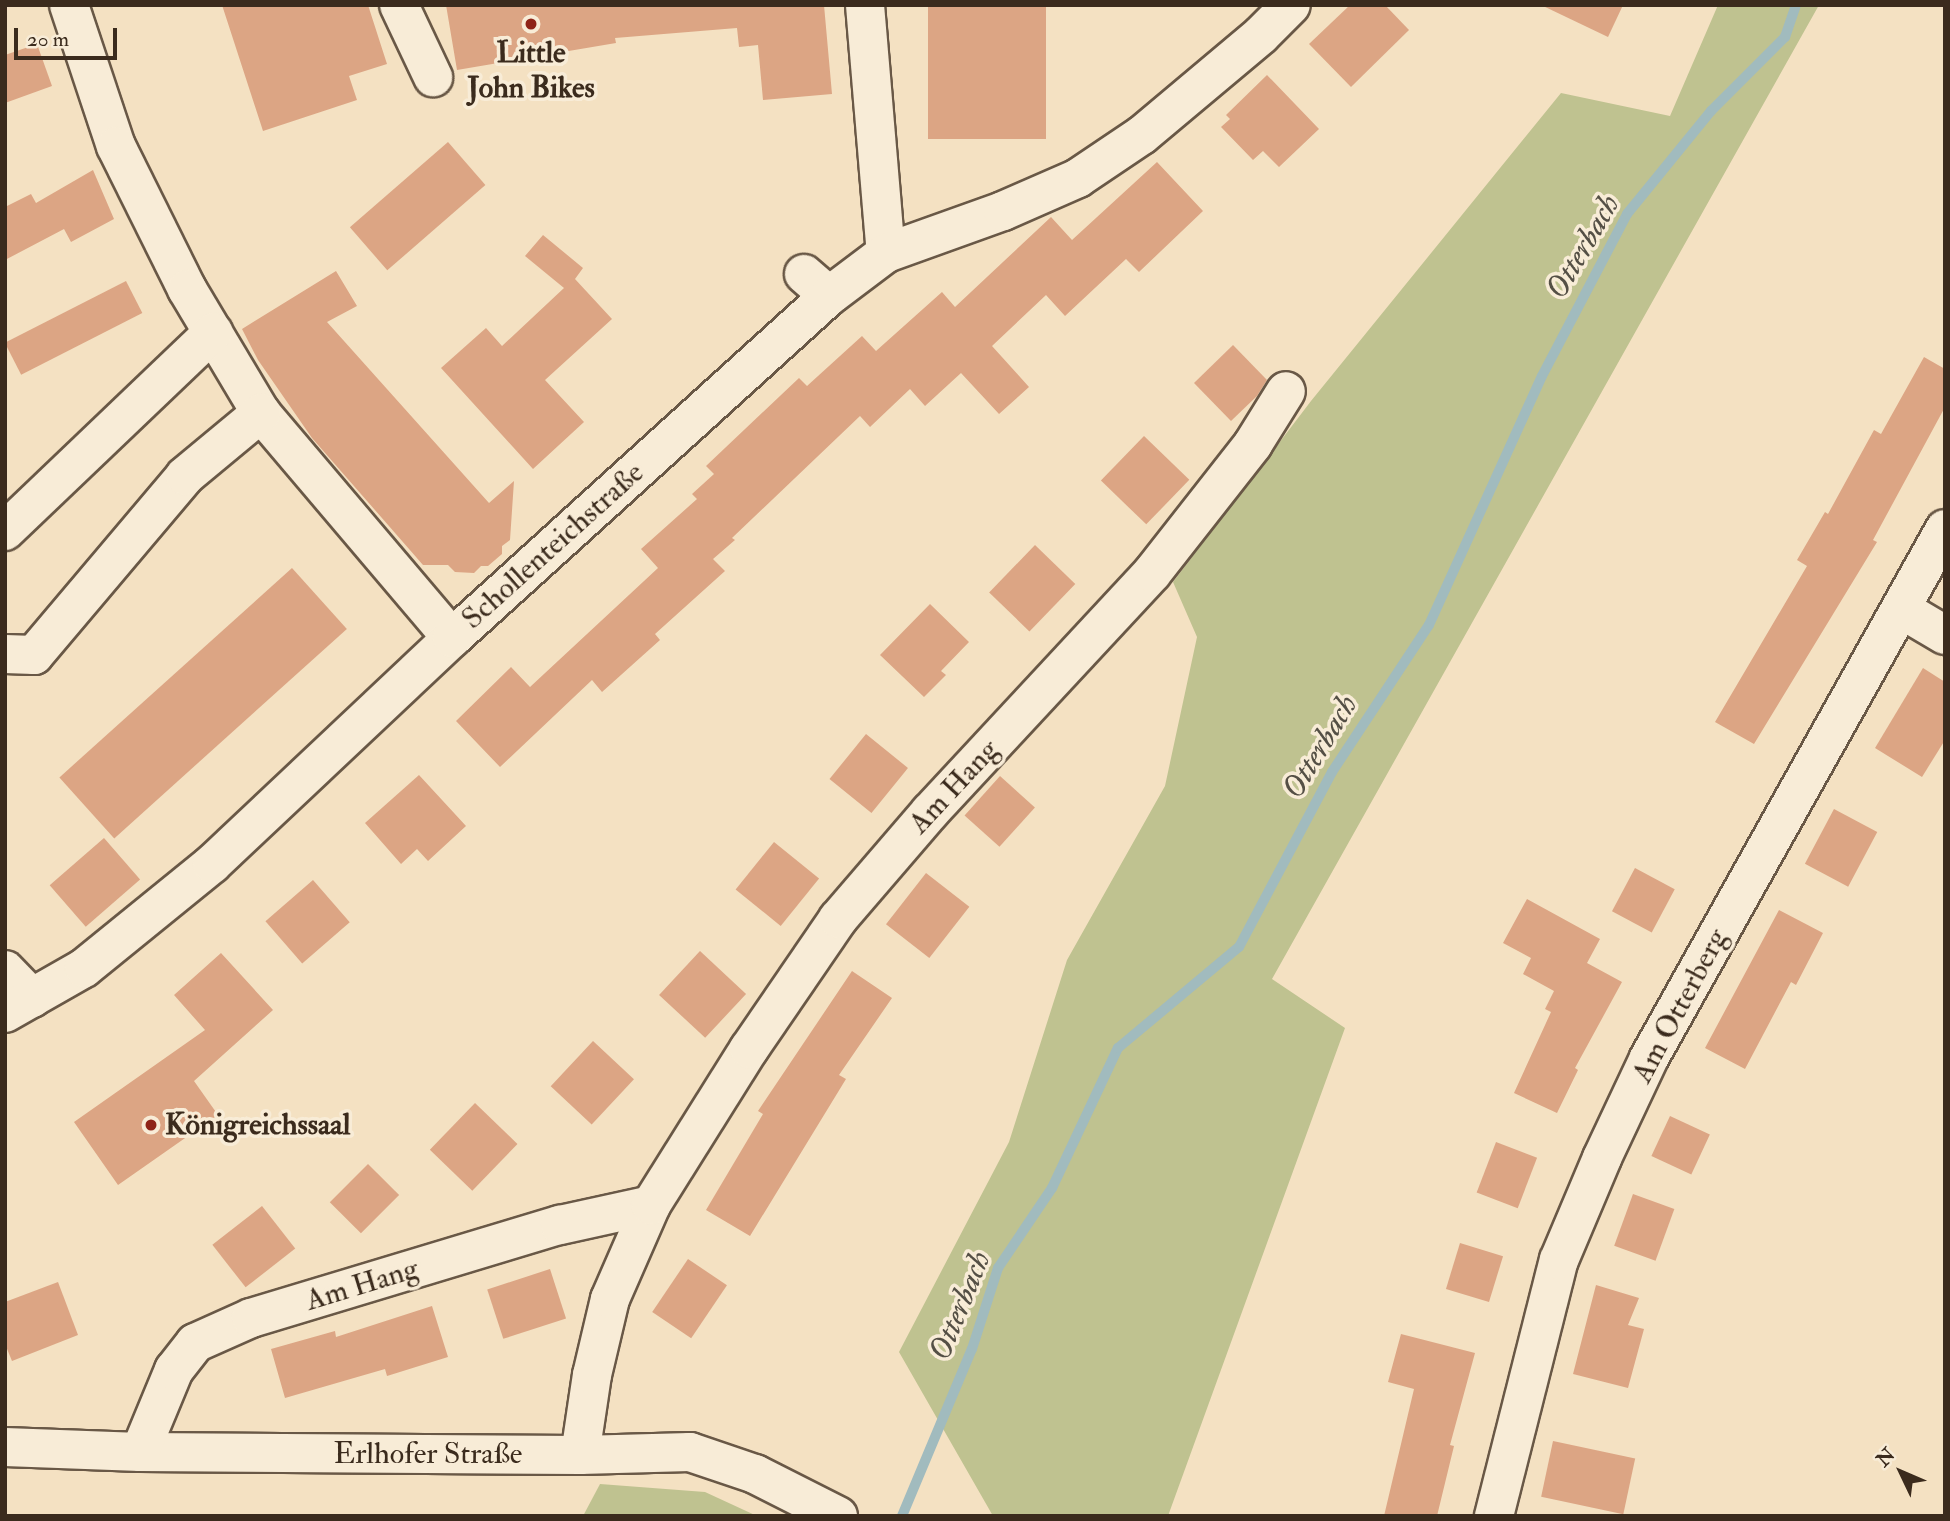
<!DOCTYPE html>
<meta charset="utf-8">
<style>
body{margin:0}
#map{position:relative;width:1950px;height:1521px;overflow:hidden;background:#f4e1c2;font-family:"IM FELL Double Pica",serif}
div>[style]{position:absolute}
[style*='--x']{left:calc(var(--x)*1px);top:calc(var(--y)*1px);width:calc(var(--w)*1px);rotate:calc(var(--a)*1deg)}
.green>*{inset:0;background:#bfc290}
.stream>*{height:10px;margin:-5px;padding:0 5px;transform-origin:5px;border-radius:5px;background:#a1bbbe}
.building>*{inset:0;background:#dca584;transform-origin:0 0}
.roads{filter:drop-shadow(2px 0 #695846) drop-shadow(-2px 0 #695846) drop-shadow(0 2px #695846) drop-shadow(0 -2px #695846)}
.minor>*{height:38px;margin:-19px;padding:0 19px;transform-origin:19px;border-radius:19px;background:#f8ecd7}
.dots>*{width:19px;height:19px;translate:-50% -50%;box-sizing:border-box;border:4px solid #f8ecd7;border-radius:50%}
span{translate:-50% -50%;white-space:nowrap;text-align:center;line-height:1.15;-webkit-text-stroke:7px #f8ecd7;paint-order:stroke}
.poi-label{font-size:30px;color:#3b2b1d;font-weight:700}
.left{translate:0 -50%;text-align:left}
.street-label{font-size:30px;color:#3b2b1d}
.water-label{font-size:32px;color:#544f45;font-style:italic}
.frame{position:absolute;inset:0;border:7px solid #3b2b1d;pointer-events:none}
.north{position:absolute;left:1866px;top:1437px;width:70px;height:70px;-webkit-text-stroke:5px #f8ecd7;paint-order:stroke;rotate:314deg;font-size:19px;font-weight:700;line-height:28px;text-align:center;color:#3b2b1d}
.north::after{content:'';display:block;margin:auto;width:24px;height:32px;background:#3b2b1d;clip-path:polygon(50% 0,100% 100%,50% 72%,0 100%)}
.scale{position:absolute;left:14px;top:28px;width:103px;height:32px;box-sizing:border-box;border:4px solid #3b2b1d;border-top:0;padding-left:9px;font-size:21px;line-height:24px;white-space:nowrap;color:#3b2b1d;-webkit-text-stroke:5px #f8ecd7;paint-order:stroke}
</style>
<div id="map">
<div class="green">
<i style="clip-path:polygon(1718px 5px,1819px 5px,1272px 979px,1345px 1028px,1168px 1516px,993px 1516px,899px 1352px,1009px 1142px,1067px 960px,1165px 786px,1197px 637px,1173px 582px,1311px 401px,1561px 93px,1670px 116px)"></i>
<i style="clip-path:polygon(600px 1484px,705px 1492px,757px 1516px,583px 1516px)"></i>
</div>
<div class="stream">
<i style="--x:902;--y:1516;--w:181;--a:-67.3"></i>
<i style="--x:972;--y:1349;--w:85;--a:-72.2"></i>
<i style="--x:998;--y:1268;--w:97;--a:-56"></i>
<i style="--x:1052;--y:1188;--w:155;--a:-64.8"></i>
<i style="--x:1118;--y:1048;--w:158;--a:-39.9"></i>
<i style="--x:1239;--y:947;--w:198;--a:-62"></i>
<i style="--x:1332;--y:772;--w:176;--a:-56.6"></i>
<i style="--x:1429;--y:625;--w:273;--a:-65.6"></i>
<i style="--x:1542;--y:376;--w:183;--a:-62.3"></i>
<i style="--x:1627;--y:214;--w:133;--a:-50.8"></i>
<i style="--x:1711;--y:111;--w:105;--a:-45"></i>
<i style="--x:1785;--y:37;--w:34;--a:-71"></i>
</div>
<div class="building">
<i style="clip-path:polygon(222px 5px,368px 5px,387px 64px,349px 76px,357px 100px,263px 131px)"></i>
<i style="clip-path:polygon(446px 5px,824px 5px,832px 94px,763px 100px,758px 45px,739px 47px,737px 28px,615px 38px,616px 43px,457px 70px)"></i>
<i style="left:928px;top:5px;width:118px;height:134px"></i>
<i style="clip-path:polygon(1350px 5px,1385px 5px,1409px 30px,1351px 87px,1309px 44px)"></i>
<i style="clip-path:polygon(1541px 5px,1623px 5px,1608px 37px)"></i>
<i style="clip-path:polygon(37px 44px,52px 86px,5px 103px,5px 55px)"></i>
<i style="clip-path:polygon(1267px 75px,1319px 129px,1279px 167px,1263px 151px,1253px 160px,1221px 127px,1230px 119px,1226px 115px)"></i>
<i style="left:448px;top:142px;width:57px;height:130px;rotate:49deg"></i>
<i style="clip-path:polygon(1157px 162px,1203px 211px,1139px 272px,1126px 259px,1065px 316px,1046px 295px,992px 346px,1029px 387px,999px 414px,961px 373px,925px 406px,910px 389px,870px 427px,860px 416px,732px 538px,735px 540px,713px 559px,725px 571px,655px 634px,660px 640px,602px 692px,592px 680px,500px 767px,456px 721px,511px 667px,530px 687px,658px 568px,641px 549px,697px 499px,692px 494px,714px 474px,706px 466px,799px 378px,807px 386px,862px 336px,876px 351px,942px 292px,955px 307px,1051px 217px,1072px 240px)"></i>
<i style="clip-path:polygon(93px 170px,114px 219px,71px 242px,64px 229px,5px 260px,5px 207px,31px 194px,36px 203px)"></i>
<i style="clip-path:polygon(543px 235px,583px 268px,575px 279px,612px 319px,545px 380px,584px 422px,533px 469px,441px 368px,486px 328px,502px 346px,564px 288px,525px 256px)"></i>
<i style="clip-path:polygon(336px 271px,357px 306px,327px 322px,489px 503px,514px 481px,510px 540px,502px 546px,502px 554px,488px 566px,481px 566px,474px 573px,455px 572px,448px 565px,423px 565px,312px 438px,258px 360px,242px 329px)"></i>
<i style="left:126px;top:281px;width:36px;height:136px;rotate:63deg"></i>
<i style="clip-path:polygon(1233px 345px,1267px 380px,1257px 396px,1231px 421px,1194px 383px)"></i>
<i style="clip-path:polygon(1924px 357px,1945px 369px,1945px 407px,1873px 540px,1877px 542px,1754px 744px,1715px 722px,1807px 566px,1797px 560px,1825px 512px,1828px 514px,1874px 430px,1881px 434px)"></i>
<i style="left:1144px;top:436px;width:63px;height:62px;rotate:44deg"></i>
<i style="left:1035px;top:545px;width:56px;height:66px;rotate:44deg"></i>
<i style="left:292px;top:568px;width:82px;height:313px;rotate:48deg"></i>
<i style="clip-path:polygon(930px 604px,969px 642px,941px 671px,946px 675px,924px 697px,880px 655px)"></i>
<i style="clip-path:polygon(1923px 668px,1945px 682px,1945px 740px,1922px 777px,1875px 748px)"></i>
<i style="left:866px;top:734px;width:54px;height:58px;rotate:39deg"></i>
<i style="clip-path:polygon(419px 775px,466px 826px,428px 861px,417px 849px,401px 864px,365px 823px)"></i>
<i style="left:1000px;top:776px;width:47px;height:53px;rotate:42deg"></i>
<i style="left:1834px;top:809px;width:49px;height:62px;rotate:28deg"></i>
<i style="left:104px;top:838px;width:55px;height:72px;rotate:49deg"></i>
<i style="left:774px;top:842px;width:58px;height:61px;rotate:39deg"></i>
<i style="left:1635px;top:868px;width:45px;height:49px;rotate:28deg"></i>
<i style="left:926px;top:873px;width:55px;height:65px;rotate:38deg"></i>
<i style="left:313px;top:880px;width:56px;height:63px;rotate:49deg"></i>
<i style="clip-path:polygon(1527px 899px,1600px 939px,1587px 963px,1622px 982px,1575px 1068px,1578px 1070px,1557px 1113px,1514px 1093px,1551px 1012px,1545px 1009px,1554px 991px,1523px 974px,1531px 958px,1503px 943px)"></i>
<i style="clip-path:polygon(1779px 910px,1823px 933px,1796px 985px,1791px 982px,1745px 1069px,1705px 1048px)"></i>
<i style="left:700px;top:951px;width:63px;height:60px;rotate:43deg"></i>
<i style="clip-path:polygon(221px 953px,273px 1010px,194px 1081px,218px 1115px,118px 1185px,74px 1122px,205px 1030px,174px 995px)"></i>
<i style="clip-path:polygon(852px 971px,892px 998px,839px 1075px,846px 1079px,750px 1236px,706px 1210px,763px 1114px,758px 1111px)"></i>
<i style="left:593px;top:1041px;width:56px;height:62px;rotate:43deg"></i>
<i style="left:475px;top:1103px;width:59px;height:65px;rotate:44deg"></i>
<i style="left:1670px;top:1116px;width:44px;height:44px;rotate:25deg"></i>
<i style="left:1496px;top:1142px;width:44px;height:54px;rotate:21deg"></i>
<i style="left:368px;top:1164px;width:44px;height:54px;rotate:45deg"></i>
<i style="left:1633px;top:1194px;width:44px;height:55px;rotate:20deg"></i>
<i style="left:262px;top:1206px;width:54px;height:63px;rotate:52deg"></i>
<i style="left:1460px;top:1243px;width:45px;height:48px;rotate:17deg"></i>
<i style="left:688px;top:1259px;width:47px;height:64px;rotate:34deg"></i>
<i style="left:550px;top:1269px;width:52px;height:66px;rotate:72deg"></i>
<i style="clip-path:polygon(58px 1282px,78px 1335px,12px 1361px,5px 1344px,5px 1302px)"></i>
<i style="clip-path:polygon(1596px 1285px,1639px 1298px,1628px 1325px,1644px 1329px,1628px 1388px,1573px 1374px)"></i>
<i style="clip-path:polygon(432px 1306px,448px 1357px,387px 1376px,385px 1369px,285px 1398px,271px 1349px,335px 1331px,336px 1337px)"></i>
<i style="clip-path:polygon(1401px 1334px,1475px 1353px,1450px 1445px,1454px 1446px,1437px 1516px,1384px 1516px,1414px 1389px,1388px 1382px)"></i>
<i style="left:1553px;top:1441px;width:84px;height:57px;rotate:12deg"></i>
</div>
<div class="roads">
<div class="minor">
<i style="--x:69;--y:5;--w:149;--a:71.6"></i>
<i style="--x:116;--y:146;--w:160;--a:63.6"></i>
<i style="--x:187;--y:289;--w:144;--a:59.2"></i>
<i style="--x:261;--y:413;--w:295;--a:49.7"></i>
<i style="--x:399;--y:5;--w:80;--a:64.7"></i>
<i style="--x:865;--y:5;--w:249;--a:85.2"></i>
<i style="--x:804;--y:274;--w:33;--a:41"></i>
<i style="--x:5;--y:531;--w:288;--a:-43.7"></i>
<i style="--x:1901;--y:609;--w:51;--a:30.6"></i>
<i style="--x:5;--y:654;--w:29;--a:2"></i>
<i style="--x:34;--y:655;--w:234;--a:-49.8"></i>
<i style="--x:185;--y:476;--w:99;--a:-39.7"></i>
<i style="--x:5;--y:970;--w:39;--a:46"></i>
<i style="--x:5;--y:1013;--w:91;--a:-29.7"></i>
<i style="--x:84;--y:968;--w:165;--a:-39.1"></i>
<i style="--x:212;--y:864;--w:330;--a:-43.3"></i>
<i style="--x:452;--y:638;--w:509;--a:-42.21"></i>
<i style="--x:829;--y:296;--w:71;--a:-37"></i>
<i style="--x:886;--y:253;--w:124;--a:-19.7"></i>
<i style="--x:1003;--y:211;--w:82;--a:-23.7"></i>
<i style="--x:1078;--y:178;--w:77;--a:-33.9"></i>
<i style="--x:1142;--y:135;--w:155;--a:-40"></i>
<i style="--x:1261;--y:35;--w:42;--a:-45"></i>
<i style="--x:5;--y:1447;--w:135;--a:2.1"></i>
<i style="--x:140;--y:1452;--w:440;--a:0.4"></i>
<i style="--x:580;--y:1455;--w:110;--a:-1.6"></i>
<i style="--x:690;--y:1452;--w:69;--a:18.7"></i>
<i style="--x:755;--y:1474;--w:93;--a:26.8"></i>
<i style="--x:140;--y:1452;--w:89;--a:-67.5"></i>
<i style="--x:174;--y:1370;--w:34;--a:-52"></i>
<i style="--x:195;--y:1343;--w:61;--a:-24.1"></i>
<i style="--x:251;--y:1318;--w:323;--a:-16.8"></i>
<i style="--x:560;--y:1225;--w:93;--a:-12.4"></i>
<i style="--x:580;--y:1455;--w:81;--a:-81.5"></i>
<i style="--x:592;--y:1375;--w:78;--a:-76.7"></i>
<i style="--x:610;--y:1299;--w:103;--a:-66.4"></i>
<i style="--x:651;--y:1205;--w:184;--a:-57.9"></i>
<i style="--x:749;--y:1049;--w:158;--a:-55.6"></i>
<i style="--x:838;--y:919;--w:141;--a:-49.3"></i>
<i style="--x:930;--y:812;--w:326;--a:-47.1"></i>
<i style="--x:1152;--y:573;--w:164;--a:-51.9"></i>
<i style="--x:1253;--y:444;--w:62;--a:-58.1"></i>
<i style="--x:1494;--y:1516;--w:264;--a:-75.8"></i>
<i style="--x:1559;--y:1260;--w:111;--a:-67.1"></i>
<i style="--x:1602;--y:1158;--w:110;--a:-64.8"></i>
<i style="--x:1649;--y:1058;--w:606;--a:-60.77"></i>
</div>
</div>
<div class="dots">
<i style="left:531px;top:24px;background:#8f2418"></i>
<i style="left:151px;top:1125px;background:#8f2418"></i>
</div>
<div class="poi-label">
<span style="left:531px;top:70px">Little<br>John Bikes</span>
<span class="left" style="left:165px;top:1125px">Königreichssaal</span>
</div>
<div class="street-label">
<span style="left:553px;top:546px;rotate:-42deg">Schollenteichstraße</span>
<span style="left:954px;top:787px;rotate:-47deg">Am Hang</span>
<span style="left:1680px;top:1006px;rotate:-62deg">Am Otterberg</span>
<span style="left:362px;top:1285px;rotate:-17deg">Am Hang</span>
<span style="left:428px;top:1454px">Erlhofer Straße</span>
</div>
<div class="water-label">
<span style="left:1583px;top:247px;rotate:-60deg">Otterbach</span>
<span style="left:1320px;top:747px;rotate:-59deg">Otterbach</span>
<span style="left:960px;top:1306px;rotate:-68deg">Otterbach</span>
</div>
<div class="frame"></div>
<div class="north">N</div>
<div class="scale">20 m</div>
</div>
